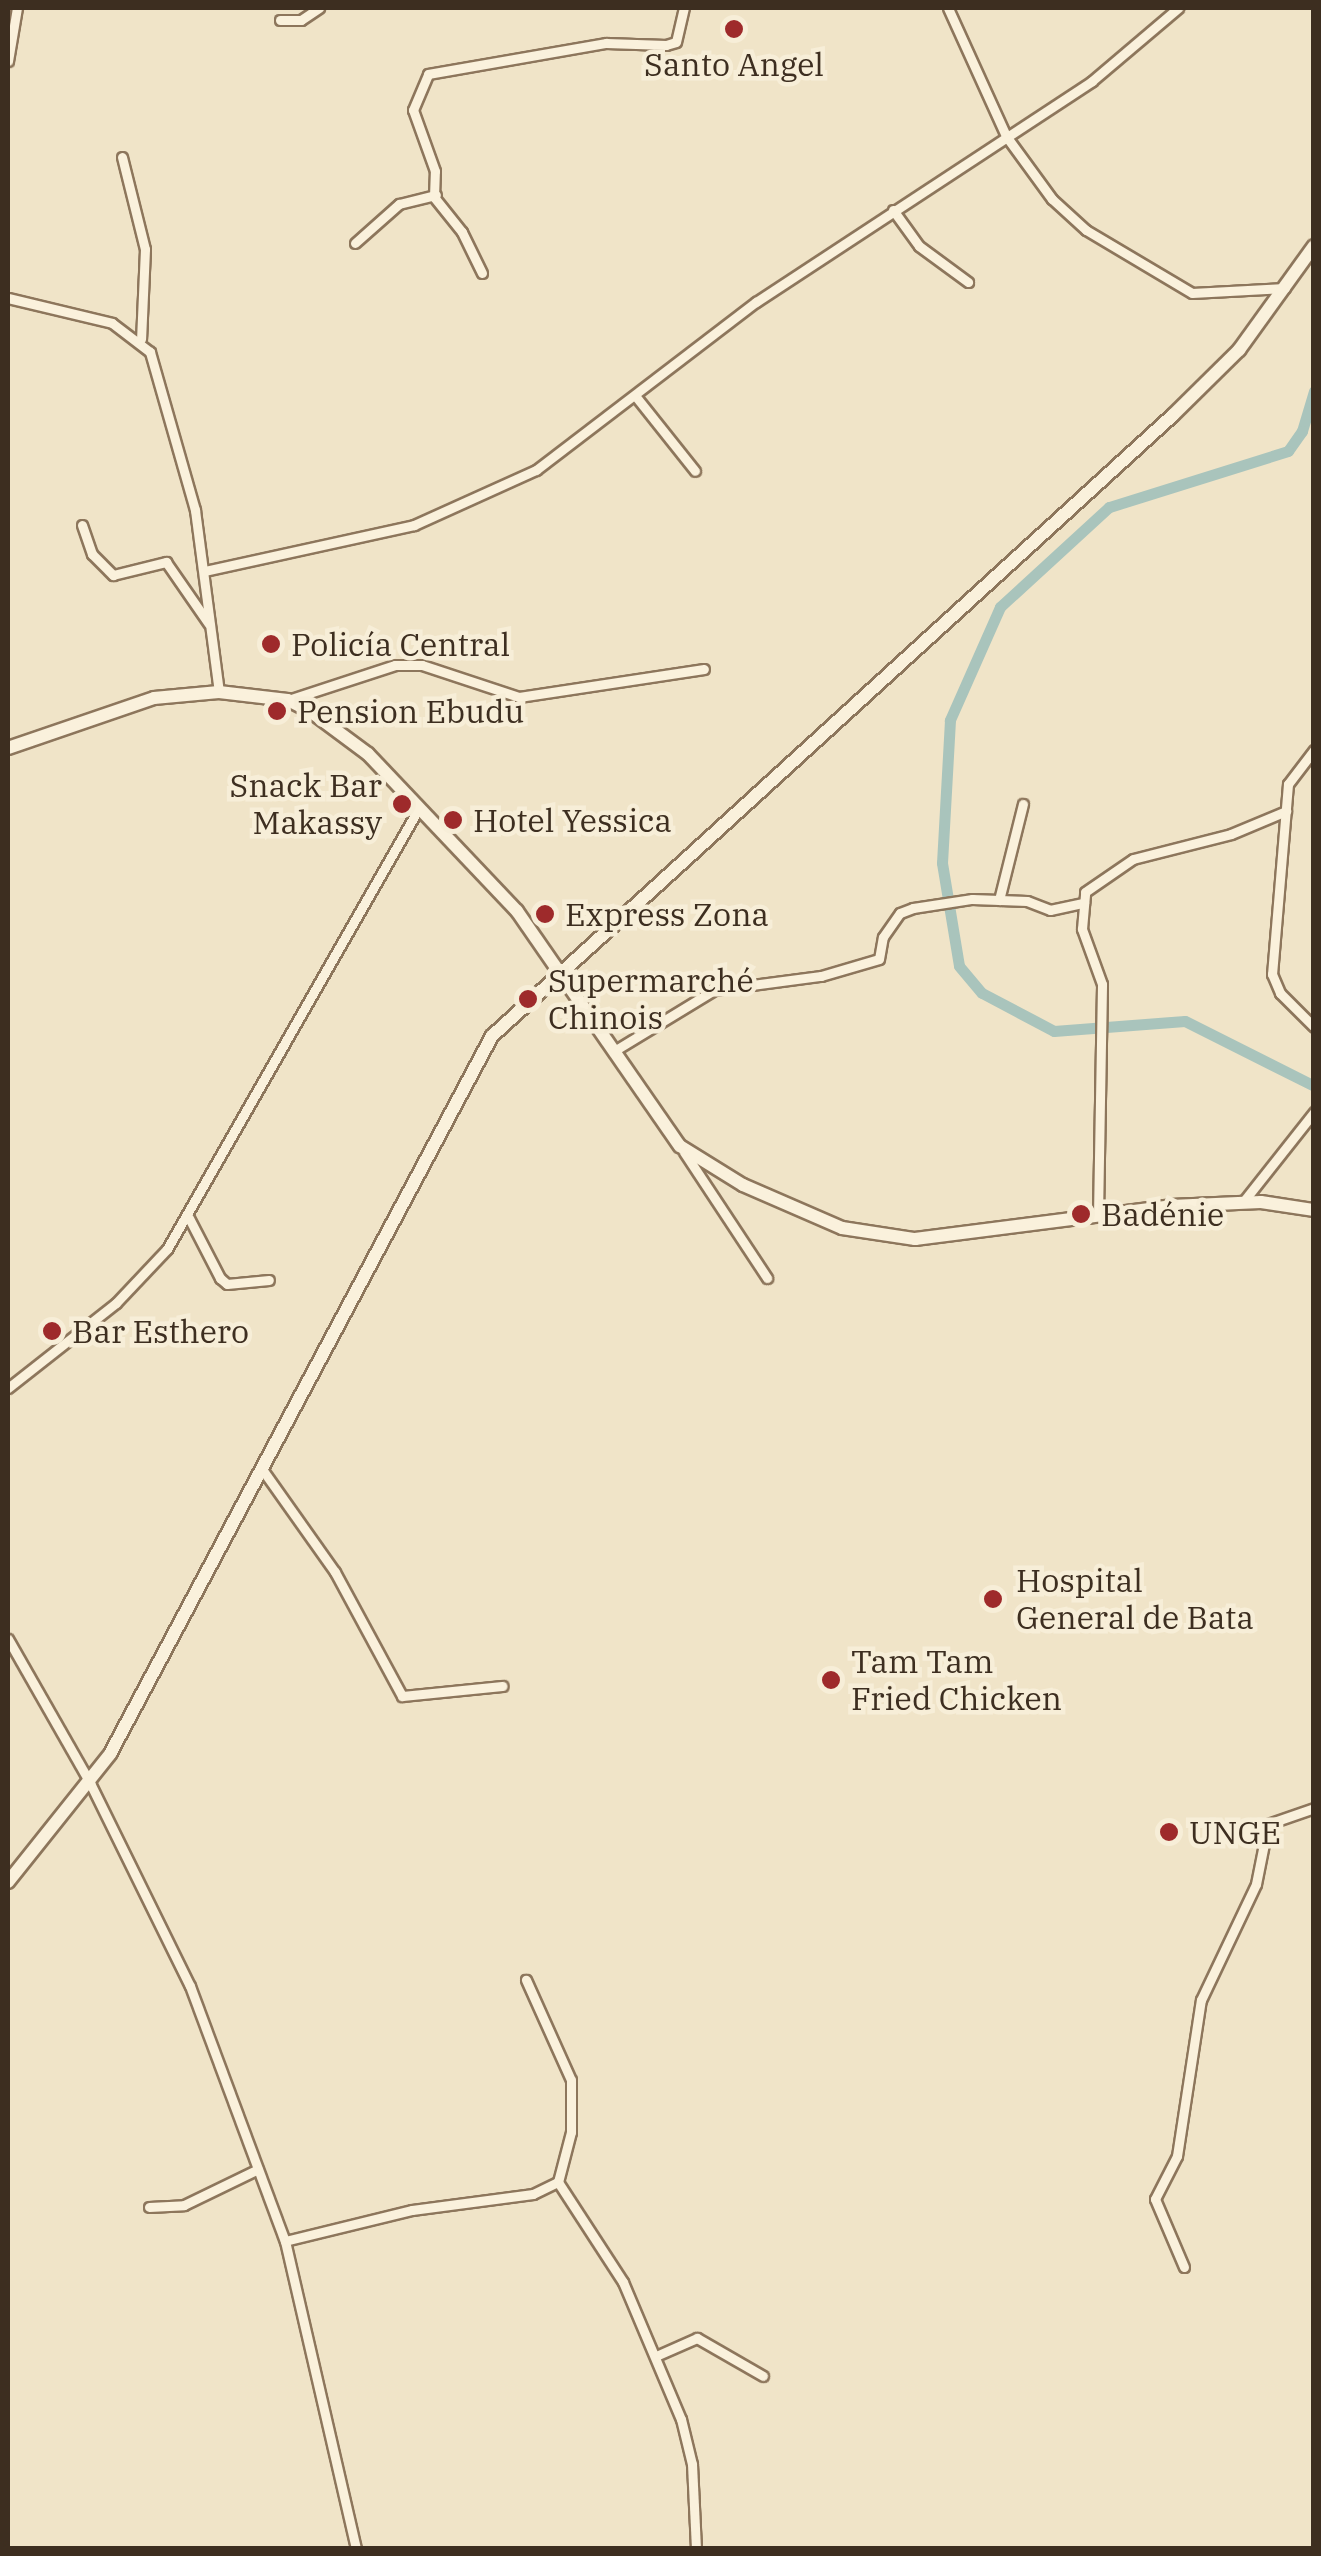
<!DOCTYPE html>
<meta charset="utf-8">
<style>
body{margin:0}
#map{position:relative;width:1321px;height:2556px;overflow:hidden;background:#f0e4c8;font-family:"IBM Plex Serif",serif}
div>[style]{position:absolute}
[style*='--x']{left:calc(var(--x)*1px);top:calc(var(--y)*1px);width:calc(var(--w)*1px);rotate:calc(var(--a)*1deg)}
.canal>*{height:11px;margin:-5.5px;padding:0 5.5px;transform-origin:5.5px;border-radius:5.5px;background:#a9c4bc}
.roads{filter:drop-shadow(2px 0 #8d765c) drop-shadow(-2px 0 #8d765c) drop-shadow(0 2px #8d765c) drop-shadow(0 -2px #8d765c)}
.street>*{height:9px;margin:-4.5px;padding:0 4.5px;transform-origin:4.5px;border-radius:4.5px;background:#faf1dc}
.secondary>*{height:12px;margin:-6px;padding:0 6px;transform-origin:6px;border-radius:6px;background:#faf1dc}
.dots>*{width:28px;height:28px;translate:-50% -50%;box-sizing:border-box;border:5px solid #f7eed8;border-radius:50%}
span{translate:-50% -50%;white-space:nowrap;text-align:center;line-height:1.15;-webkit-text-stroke:9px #f7eed8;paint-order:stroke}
.poi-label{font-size:32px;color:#3d2e20}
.left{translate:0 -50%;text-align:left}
.right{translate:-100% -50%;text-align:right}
.frame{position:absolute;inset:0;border:10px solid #3d2e20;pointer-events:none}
</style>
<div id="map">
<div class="canal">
<i style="--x:1314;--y:391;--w:42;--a:106.7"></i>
<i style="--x:1302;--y:431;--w:24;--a:125"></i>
<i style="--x:1288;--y:451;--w:188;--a:162.6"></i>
<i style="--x:1109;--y:507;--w:148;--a:137.5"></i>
<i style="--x:1000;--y:607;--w:124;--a:113.9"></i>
<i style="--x:950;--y:720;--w:143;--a:93.2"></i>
<i style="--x:942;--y:863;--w:104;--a:80.6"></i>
<i style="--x:959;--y:966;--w:35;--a:50"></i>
<i style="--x:982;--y:993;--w:81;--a:27.8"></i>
<i style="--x:1054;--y:1031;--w:131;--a:-4.4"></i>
<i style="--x:1185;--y:1021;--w:144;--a:26.7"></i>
</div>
<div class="roads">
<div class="street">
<i style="--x:948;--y:8;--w:141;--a:65.6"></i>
<i style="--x:1006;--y:136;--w:78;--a:53.9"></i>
<i style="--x:1052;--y:199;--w:46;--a:42.4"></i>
<i style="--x:1086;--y:230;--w:123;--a:30.7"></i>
<i style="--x:1192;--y:293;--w:93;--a:-3.1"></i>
<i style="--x:280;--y:20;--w:21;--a:0"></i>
<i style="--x:301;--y:20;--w:22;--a:-34"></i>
<i style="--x:8;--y:61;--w:54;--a:-80.4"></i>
<i style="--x:122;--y:157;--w:95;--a:76"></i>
<i style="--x:145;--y:249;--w:90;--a:92.5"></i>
<i style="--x:893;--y:210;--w:44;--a:54.2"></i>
<i style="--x:919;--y:246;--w:61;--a:36.3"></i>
<i style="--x:355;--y:243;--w:59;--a:-41.6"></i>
<i style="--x:399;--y:204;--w:38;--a:-14"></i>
<i style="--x:482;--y:273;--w:46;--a:-116"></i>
<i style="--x:462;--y:232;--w:45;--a:-128.7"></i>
<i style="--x:434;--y:197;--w:26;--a:-88"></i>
<i style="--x:435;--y:171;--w:65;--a:-109.8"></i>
<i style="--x:413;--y:110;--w:39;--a:-67"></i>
<i style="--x:428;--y:74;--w:181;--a:-9.9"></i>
<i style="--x:606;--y:43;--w:60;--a:1.9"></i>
<i style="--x:666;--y:45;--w:10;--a:-17"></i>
<i style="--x:676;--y:42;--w:35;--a:-77"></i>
<i style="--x:8;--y:298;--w:107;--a:13.5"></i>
<i style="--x:112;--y:323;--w:48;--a:37.3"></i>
<i style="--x:150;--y:352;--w:164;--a:74.1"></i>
<i style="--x:195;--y:510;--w:184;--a:82.5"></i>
<i style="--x:637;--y:398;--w:93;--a:51.5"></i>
<i style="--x:82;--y:525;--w:31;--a:71"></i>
<i style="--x:92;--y:554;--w:30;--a:45"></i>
<i style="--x:113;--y:575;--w:55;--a:-13.8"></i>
<i style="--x:166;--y:562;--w:75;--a:55.3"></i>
<i style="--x:205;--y:571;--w:214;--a:-12.4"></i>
<i style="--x:414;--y:525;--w:134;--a:-24.3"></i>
<i style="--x:536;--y:470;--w:277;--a:-37.4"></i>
<i style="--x:756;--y:302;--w:402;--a:-33.3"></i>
<i style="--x:1092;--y:81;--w:113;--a:-40.3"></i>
<i style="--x:288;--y:700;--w:113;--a:-18.1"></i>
<i style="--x:395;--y:665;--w:27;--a:0"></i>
<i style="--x:422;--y:665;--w:102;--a:18.3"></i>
<i style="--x:519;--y:697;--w:187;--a:-8.6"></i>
<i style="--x:1314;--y:750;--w:43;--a:127.4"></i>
<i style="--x:1288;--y:784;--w:191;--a:94.8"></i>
<i style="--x:1272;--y:974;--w:21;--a:67"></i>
<i style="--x:1280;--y:993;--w:48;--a:45"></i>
<i style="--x:999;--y:900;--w:99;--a:-76"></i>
<i style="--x:614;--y:1051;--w:117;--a:-31.4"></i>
<i style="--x:714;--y:990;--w:108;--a:-7.5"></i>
<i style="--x:821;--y:976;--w:60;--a:-16.3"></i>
<i style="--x:879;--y:959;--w:22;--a:-80"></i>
<i style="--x:883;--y:937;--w:29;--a:-55"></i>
<i style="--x:900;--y:913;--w:14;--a:-21"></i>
<i style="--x:913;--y:908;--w:60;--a:-8.7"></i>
<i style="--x:972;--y:899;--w:55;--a:2.1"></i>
<i style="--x:1027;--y:901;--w:25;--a:21"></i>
<i style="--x:1050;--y:910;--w:35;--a:-12"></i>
<i style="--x:684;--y:1152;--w:151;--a:56.6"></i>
<i style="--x:1243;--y:1202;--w:115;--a:-51.7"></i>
<i style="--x:1098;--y:1215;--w:231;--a:-89"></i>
<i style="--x:1102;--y:984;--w:59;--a:-110"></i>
<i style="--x:1082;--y:929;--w:37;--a:-85"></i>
<i style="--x:1085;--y:892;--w:58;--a:-34.5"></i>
<i style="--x:1133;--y:859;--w:101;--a:-14.3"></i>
<i style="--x:1231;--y:834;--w:60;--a:-22.7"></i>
<i style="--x:189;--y:1218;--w:68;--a:62.7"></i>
<i style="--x:220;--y:1278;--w:9;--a:41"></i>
<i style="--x:227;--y:1284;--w:42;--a:-5.4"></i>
<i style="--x:8;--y:1388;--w:137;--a:-38.2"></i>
<i style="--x:116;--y:1303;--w:74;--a:-46.6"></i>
<i style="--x:167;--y:1249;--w:508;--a:-60.26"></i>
<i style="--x:262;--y:1469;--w:126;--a:54.7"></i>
<i style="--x:335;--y:1572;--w:141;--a:61.6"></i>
<i style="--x:402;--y:1696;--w:101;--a:-5.7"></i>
<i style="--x:8;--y:1639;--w:166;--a:60.3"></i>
<i style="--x:90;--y:1783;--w:226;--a:63.8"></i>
<i style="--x:190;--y:1986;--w:272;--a:69.6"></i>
<i style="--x:285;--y:2241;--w:315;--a:77"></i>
<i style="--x:558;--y:2182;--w:119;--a:57"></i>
<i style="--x:623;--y:2282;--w:149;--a:67.1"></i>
<i style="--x:681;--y:2419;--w:46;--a:76.3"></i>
<i style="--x:692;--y:2464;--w:84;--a:87.3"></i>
<i style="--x:149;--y:2207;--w:35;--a:-3"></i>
<i style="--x:184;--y:2205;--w:82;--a:-25.9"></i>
<i style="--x:285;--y:2241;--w:131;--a:-13.7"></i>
<i style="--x:412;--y:2210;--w:122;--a:-7.5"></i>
<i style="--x:533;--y:2194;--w:28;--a:-26"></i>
<i style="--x:558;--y:2182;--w:52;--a:-75.4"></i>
<i style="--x:571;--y:2132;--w:52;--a:-90"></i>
<i style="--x:571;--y:2080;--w:110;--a:-114.2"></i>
<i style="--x:1184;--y:2267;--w:74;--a:-113.1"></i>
<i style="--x:1155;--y:2199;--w:48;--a:-62.9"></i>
<i style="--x:1177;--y:2156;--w:158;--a:-81.3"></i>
<i style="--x:1201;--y:2000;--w:128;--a:-64.6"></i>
<i style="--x:1256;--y:1884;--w:61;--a:-78.7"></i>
<i style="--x:1268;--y:1824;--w:49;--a:-19.2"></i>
<i style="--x:656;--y:2356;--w:45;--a:-23.7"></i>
<i style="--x:697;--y:2338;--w:76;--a:29.9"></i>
</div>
<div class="secondary">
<i style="--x:8;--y:748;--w:154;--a:-18.9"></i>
<i style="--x:154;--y:698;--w:65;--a:-5.3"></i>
<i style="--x:219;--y:692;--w:69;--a:6.6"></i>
<i style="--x:288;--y:700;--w:25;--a:27"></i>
<i style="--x:310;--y:711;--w:72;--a:36.6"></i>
<i style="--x:368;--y:754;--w:216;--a:46.5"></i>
<i style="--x:517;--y:911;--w:286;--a:55.3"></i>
<i style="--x:680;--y:1146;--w:74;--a:31.8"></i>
<i style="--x:743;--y:1185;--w:108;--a:23.5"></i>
<i style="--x:842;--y:1228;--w:74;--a:8.6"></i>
<i style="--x:915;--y:1239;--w:258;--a:-7.3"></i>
<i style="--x:1171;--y:1206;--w:90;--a:-2.5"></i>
<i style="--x:1261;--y:1202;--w:54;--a:8.6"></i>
<i style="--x:8;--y:1882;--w:164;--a:-51.4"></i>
<i style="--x:110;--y:1754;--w:813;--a:-61.99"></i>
<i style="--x:492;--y:1036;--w:922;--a:-42.36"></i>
<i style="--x:1173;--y:415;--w:93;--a:-44.6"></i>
<i style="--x:1239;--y:350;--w:128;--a:-54.2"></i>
</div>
</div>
<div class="dots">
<i style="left:734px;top:29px;background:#9e2a2b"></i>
<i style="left:271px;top:644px;background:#9e2a2b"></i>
<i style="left:277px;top:711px;background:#9e2a2b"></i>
<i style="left:402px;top:804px;background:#9e2a2b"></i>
<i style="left:453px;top:820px;background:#9e2a2b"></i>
<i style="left:545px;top:914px;background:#9e2a2b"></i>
<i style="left:528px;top:999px;background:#9e2a2b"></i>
<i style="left:1081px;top:1214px;background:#9e2a2b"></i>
<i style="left:52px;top:1331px;background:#9e2a2b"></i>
<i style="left:993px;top:1599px;background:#9e2a2b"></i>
<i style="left:831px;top:1680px;background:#9e2a2b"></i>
<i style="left:1169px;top:1832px;background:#9e2a2b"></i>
</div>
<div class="poi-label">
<span style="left:734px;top:64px">Santo Angel</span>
<span class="left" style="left:291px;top:644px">Policía Central</span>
<span class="left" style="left:297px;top:711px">Pension Ebudu</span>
<span class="right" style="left:382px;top:804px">Snack Bar<br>Makassy</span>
<span class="left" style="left:473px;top:820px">Hotel Yessica</span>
<span class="left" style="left:565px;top:914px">Express Zona</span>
<span class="left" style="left:548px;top:999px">Supermarché<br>Chinois</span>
<span class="left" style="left:1101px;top:1214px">Badénie</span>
<span class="left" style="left:72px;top:1331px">Bar Esthero</span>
<span class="left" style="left:1016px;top:1599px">Hospital<br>General de Bata</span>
<span class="left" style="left:851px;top:1680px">Tam Tam<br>Fried Chicken</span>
<span class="left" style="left:1189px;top:1832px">UNGE</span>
</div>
<div class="frame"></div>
</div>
